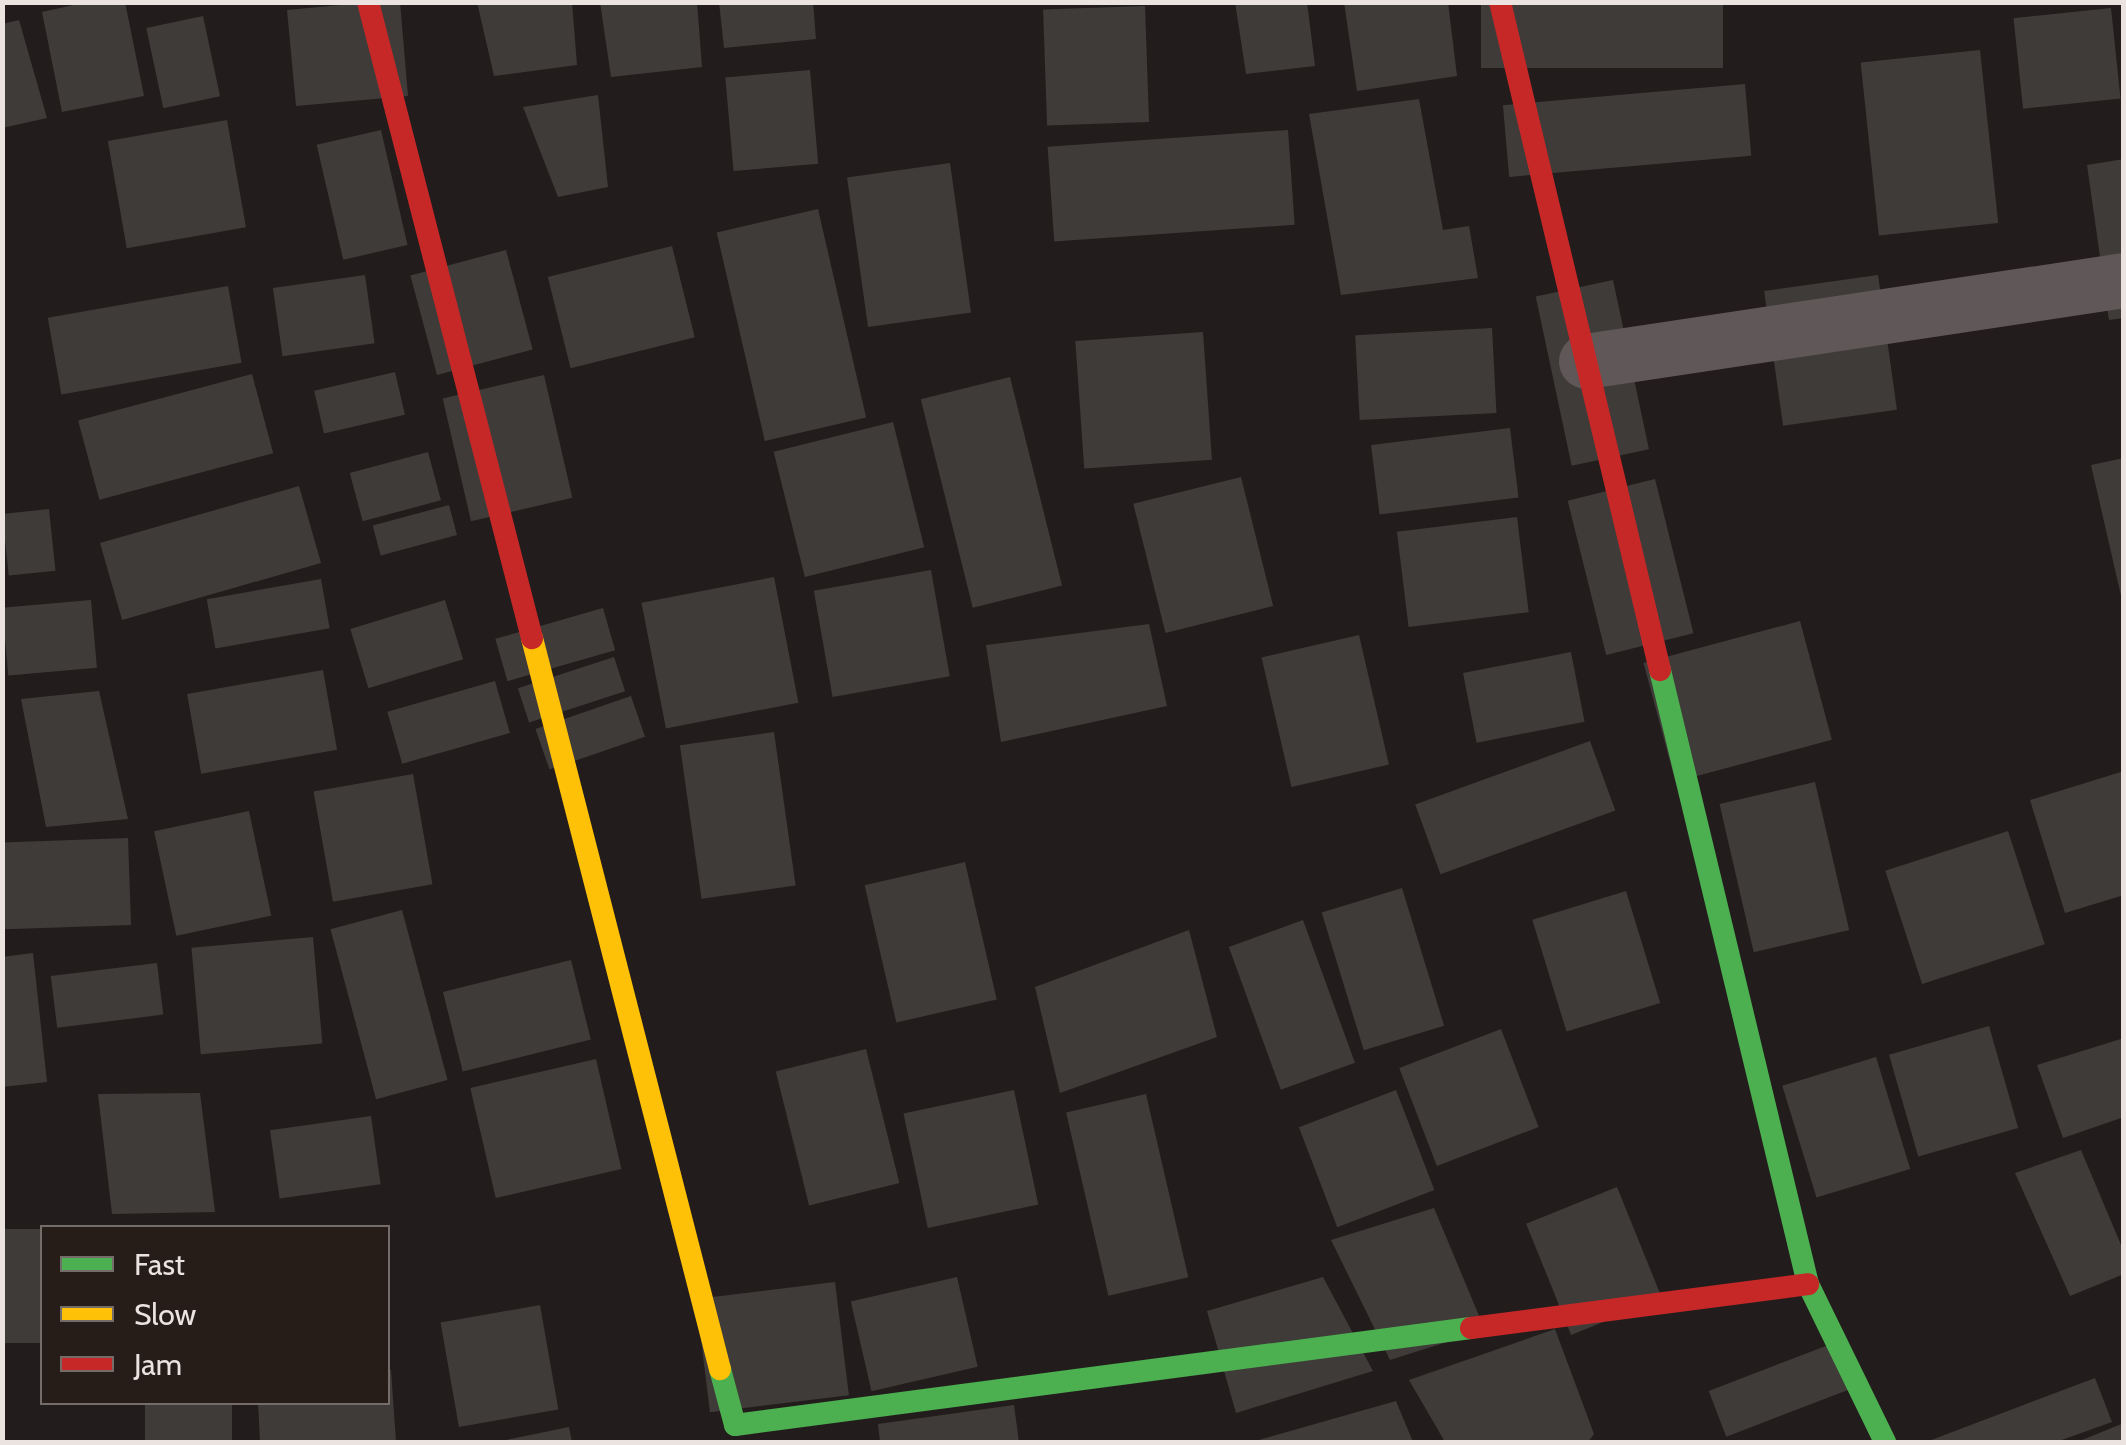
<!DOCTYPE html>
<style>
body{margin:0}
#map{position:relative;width:2126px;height:1445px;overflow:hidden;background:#221d1c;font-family:Cabin,sans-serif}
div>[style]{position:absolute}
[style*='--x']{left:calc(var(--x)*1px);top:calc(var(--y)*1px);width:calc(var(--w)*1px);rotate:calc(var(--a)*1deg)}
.building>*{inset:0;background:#3f3b39;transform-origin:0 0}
.street>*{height:55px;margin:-27.5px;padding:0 27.5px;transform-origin:27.5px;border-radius:27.5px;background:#605858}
.fast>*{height:22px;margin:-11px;padding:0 11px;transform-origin:11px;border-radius:11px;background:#4caf50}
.slow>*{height:22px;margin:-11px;padding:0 11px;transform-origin:11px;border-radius:11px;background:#ffc107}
.jam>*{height:22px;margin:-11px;padding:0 11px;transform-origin:11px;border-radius:11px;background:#c62828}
span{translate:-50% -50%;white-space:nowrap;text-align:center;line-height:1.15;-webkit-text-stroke:9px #261c18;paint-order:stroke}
.frame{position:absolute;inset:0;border:5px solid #eae3e0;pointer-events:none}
.legend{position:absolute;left:40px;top:1225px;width:350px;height:180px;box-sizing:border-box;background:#261c18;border:2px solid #746c68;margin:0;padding:12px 18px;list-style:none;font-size:30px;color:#eae3e0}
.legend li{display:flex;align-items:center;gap:20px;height:50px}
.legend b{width:50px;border:2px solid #746c68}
</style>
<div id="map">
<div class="building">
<i style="clip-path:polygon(87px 2px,125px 2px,144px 96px,62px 112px,42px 12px)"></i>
<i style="clip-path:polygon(372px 2px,400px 2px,408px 96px,296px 106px,287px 10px)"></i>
<i style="clip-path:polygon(477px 2px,572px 2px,577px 65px,494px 76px)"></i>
<i style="clip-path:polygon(600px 2px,697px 2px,702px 67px,611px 77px)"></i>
<i style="clip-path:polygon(719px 2px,813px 2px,816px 39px,724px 48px)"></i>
<i style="clip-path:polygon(1235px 2px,1307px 2px,1315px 66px,1246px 74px)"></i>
<i style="clip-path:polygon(1344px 2px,1448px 2px,1457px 76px,1357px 91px)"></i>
<i style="left:1481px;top:2px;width:242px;height:66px"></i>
<i style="left:1145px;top:6px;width:116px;height:102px;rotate:88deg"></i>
<i style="left:2111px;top:8px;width:91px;height:98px;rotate:84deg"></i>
<i style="left:203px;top:16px;width:82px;height:58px;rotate:78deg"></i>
<i style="clip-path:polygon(19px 20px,47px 118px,2px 128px,2px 24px)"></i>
<i style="left:1980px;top:50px;width:174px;height:120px;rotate:84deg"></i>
<i style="left:810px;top:70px;width:94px;height:85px;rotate:85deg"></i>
<i style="left:1745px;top:84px;width:72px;height:243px;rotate:85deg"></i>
<i style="clip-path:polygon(598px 95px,608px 187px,558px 197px,523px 107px)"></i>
<i style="clip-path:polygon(1419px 99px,1443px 230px,1469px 226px,1478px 278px,1341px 295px,1309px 114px)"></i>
<i style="left:227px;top:120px;width:109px;height:121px;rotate:80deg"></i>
<i style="left:381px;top:130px;width:118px;height:66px;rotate:77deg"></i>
<i style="left:1288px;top:130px;width:95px;height:241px;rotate:86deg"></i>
<i style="clip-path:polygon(2124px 159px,2124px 318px,2109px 320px,2087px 165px)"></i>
<i style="left:950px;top:163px;width:151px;height:104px;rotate:82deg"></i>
<i style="left:818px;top:209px;width:214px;height:104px;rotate:77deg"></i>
<i style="left:672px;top:246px;width:94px;height:128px;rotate:76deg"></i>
<i style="left:506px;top:250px;width:103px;height:99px;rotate:75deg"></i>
<i style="left:365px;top:275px;width:69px;height:93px;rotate:82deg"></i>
<i style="left:1878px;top:275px;width:136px;height:115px;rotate:82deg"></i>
<i style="left:1613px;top:280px;width:173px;height:79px;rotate:78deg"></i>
<i style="left:228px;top:286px;width:78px;height:183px;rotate:80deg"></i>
<i style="left:1492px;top:328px;width:85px;height:137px;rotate:87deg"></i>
<i style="left:1203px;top:332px;width:128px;height:128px;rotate:86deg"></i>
<i style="left:395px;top:372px;width:44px;height:83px;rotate:77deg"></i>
<i style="left:252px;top:374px;width:82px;height:180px;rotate:75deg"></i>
<i style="left:544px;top:375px;width:126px;height:104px;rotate:77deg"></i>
<i style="left:1010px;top:377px;width:215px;height:92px;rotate:76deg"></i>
<i style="left:893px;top:422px;width:129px;height:123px;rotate:76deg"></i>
<i style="left:1510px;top:428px;width:70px;height:140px;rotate:83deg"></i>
<i style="left:428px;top:452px;width:50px;height:81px;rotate:75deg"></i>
<i style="clip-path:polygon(2124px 458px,2124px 600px,2122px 600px,2091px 465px)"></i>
<i style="left:1241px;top:477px;width:133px;height:111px;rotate:76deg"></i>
<i style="left:1655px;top:479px;width:159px;height:90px;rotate:76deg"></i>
<i style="left:299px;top:486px;width:80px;height:207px;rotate:74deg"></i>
<i style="left:449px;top:505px;width:31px;height:79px;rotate:75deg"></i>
<i style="left:49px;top:509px;width:62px;height:47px;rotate:84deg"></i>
<i style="left:1517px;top:517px;width:96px;height:121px;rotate:83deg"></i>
<i style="left:931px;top:570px;width:108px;height:119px;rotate:80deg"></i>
<i style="left:774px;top:577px;width:128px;height:135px;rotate:79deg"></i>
<i style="left:321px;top:579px;width:50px;height:116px;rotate:80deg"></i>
<i style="left:91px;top:600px;width:68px;height:89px;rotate:85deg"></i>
<i style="left:445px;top:600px;width:62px;height:99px;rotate:73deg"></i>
<i style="left:603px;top:608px;width:44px;height:112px;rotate:74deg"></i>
<i style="left:1800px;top:621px;width:123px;height:162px;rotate:75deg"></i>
<i style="clip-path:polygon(1149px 624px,1167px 706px,1001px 742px,986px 645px)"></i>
<i style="left:1359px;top:635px;width:133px;height:100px;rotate:77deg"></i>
<i style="left:1571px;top:652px;width:71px;height:110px;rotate:79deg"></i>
<i style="left:614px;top:657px;width:36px;height:101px;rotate:72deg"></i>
<i style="left:323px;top:670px;width:81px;height:138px;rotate:80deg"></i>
<i style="left:495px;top:681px;width:54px;height:112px;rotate:74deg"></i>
<i style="clip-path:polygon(99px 691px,128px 819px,46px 827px,21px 699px)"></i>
<i style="left:631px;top:696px;width:43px;height:101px;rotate:71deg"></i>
<i style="left:774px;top:732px;width:155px;height:95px;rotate:82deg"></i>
<i style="left:1590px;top:741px;width:74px;height:186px;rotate:70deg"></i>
<i style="clip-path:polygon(2124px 771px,2124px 895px,2065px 913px,2030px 800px)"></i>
<i style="left:413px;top:774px;width:112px;height:101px;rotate:80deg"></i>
<i style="left:1815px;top:782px;width:152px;height:98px;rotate:77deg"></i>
<i style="left:249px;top:811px;width:107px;height:97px;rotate:78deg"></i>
<i style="left:2008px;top:831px;width:119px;height:129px;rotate:72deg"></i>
<i style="left:128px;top:838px;width:87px;height:126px;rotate:88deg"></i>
<i style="left:965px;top:862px;width:141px;height:103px;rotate:77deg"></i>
<i style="left:1402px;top:888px;width:144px;height:84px;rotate:73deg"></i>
<i style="left:1626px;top:891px;width:117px;height:98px;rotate:73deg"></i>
<i style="left:402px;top:910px;width:176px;height:74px;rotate:75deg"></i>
<i style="left:1303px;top:920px;width:152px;height:79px;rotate:70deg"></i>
<i style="clip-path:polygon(1189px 930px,1217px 1037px,1060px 1093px,1035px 987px)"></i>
<i style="left:313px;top:937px;width:107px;height:122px;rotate:85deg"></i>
<i style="clip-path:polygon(33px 953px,47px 1082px,2px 1087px,2px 957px)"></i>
<i style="left:571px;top:960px;width:82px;height:132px;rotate:76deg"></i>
<i style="left:157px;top:963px;width:52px;height:107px;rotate:83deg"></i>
<i style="left:1989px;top:1026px;width:106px;height:104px;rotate:74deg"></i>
<i style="left:1501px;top:1029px;width:105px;height:109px;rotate:69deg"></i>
<i style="clip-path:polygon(2124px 1038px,2124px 1117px,2063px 1138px,2037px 1065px)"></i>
<i style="left:866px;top:1049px;width:138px;height:93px;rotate:76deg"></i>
<i style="left:1876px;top:1057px;width:117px;height:98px;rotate:73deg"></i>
<i style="left:596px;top:1059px;width:113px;height:129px;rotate:77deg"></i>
<i style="left:1014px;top:1090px;width:117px;height:113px;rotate:78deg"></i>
<i style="left:1396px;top:1090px;width:107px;height:104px;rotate:69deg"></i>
<i style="clip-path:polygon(200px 1093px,215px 1212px,112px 1214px,98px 1094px)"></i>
<i style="left:1146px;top:1094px;width:188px;height:82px;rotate:77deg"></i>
<i style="left:371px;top:1116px;width:69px;height:102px;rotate:82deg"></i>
<i style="clip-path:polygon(2081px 1150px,2124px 1252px,2124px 1274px,2070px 1296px,2015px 1173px)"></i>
<i style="left:1617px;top:1187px;width:120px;height:98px;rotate:68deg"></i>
<i style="clip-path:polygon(1434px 1208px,1485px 1330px,1390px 1360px,1331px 1240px)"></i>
<i style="left:2px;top:1229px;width:40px;height:114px"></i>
<i style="left:957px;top:1277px;width:92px;height:109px;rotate:77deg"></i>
<i style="clip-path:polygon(1323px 1277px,1373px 1371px,1236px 1413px,1207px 1311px)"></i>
<i style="left:835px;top:1282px;width:114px;height:140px;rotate:83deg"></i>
<i style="left:540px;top:1305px;width:106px;height:101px;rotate:80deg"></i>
<i style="clip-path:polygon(1555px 1329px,1594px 1434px,1588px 1442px,1445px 1442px,1409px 1380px)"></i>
<i style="left:1831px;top:1344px;width:49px;height:131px;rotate:69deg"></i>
<i style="clip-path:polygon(388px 1370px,391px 1370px,396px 1442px,260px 1442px,258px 1402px,388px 1402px)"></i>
<i style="clip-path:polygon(2095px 1378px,2112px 1422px,2056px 1442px,1926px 1442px)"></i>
<i style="clip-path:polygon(1396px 1401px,1413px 1442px,1255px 1442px,1255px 1441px)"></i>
<i style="left:145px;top:1402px;width:87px;height:40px"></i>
<i style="clip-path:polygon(1014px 1405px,1019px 1442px,880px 1442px,878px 1424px)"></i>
<i style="clip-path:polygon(2124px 1423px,2124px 1442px,2077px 1442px)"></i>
<i style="clip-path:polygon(569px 1427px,572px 1442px,501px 1442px,501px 1441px)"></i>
</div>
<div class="street">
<i style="--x:1586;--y:361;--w:544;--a:-8.56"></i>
</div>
<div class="fast">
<i style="--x:1660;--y:670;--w:632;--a:76.45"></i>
<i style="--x:1808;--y:1284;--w:176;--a:64"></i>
<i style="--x:720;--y:1369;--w:58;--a:75"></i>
<i style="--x:735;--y:1425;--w:742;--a:-7.51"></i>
</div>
<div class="slow">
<i style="--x:532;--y:638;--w:755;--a:75.58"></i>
</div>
<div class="jam">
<i style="--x:368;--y:2;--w:657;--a:75.54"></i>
<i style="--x:1500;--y:2;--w:687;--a:76.53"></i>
<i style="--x:1471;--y:1328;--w:340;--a:-7.4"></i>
</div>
<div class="frame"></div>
<ul class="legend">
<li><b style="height:12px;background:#4caf50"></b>Fast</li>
<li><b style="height:12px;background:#ffc107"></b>Slow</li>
<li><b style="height:12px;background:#c62828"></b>Jam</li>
</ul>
</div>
